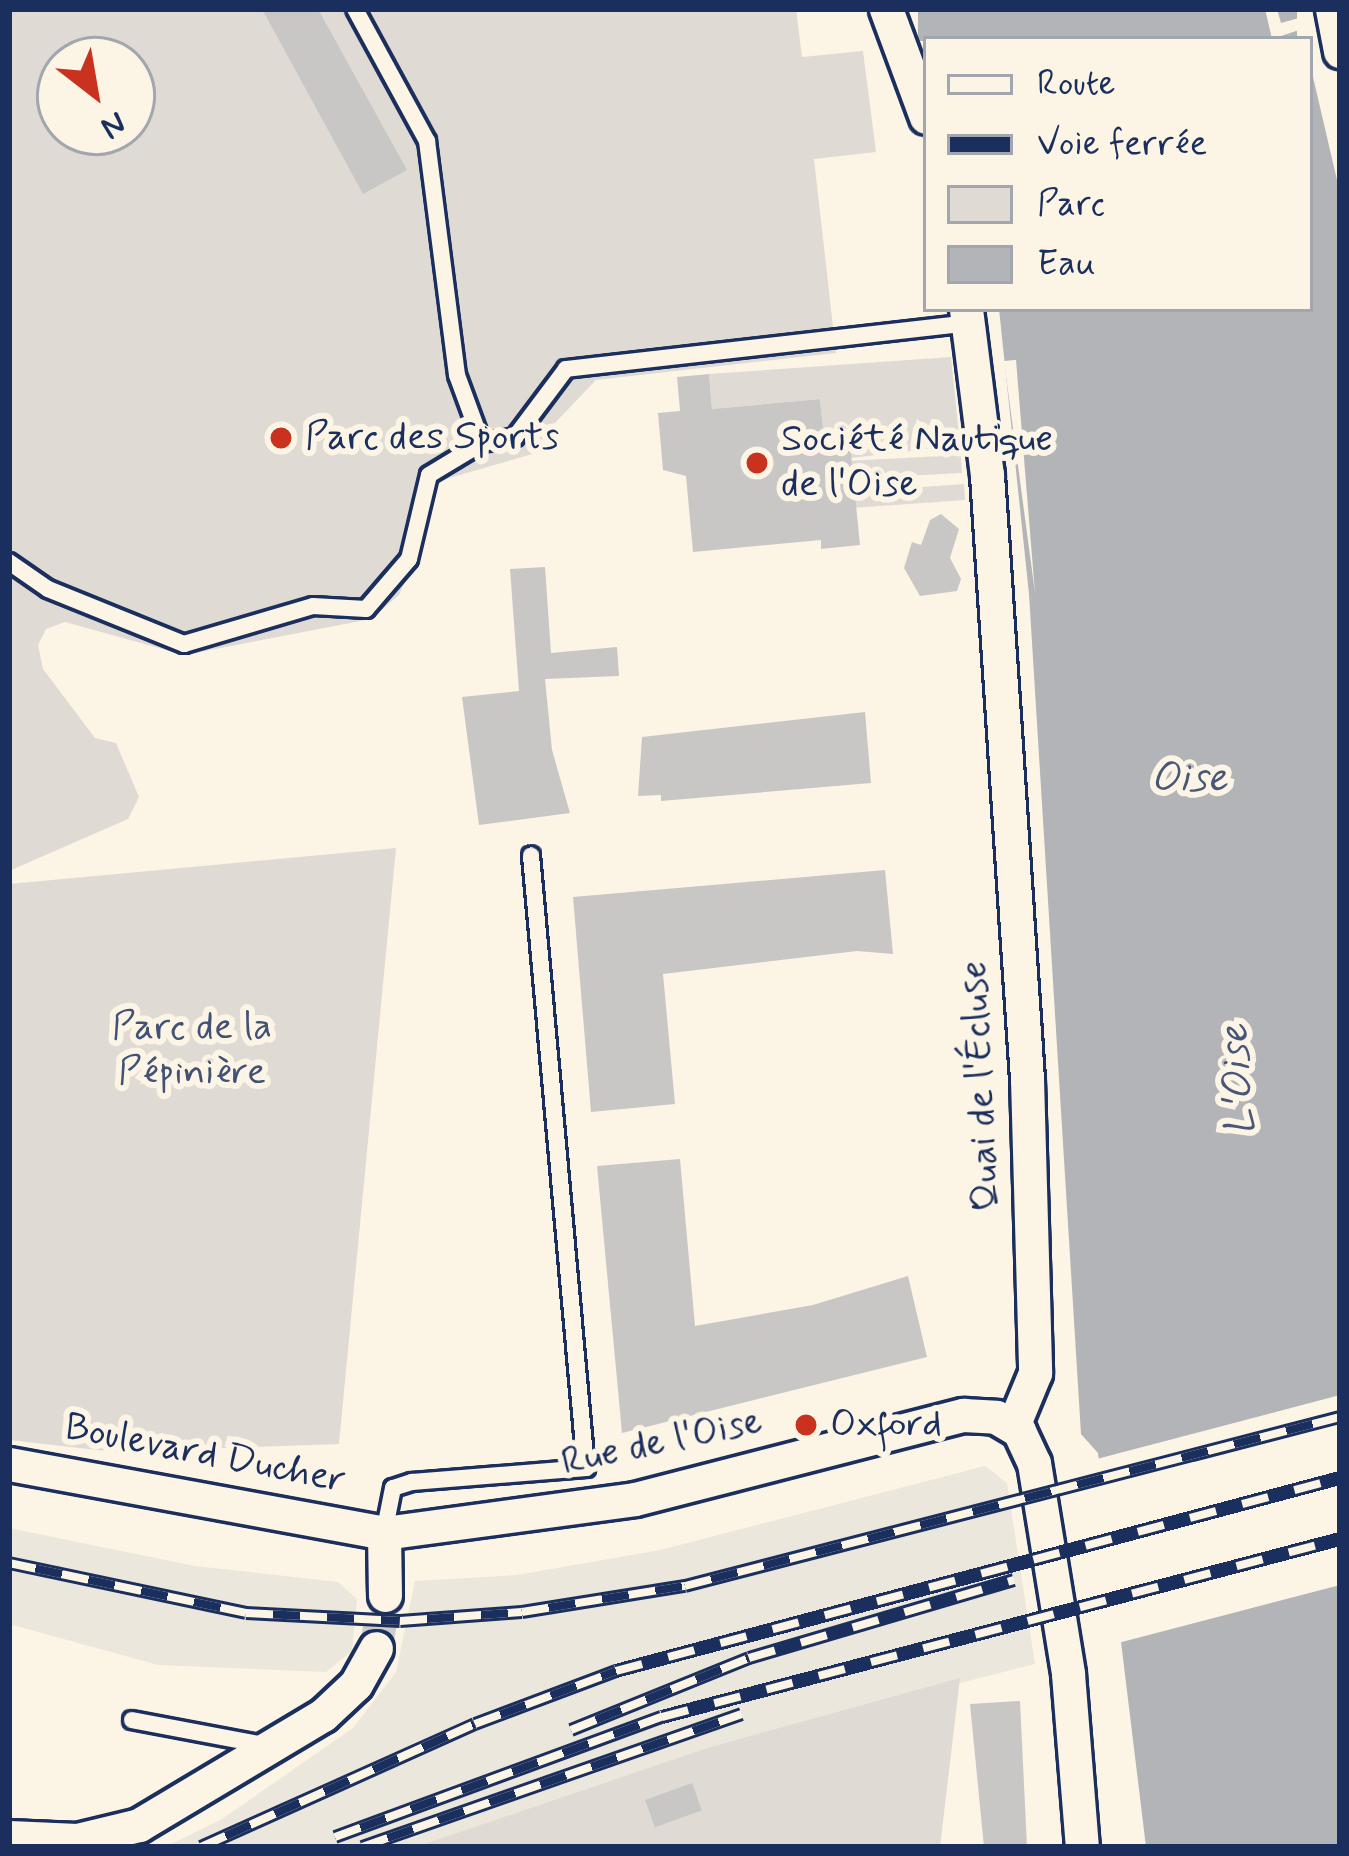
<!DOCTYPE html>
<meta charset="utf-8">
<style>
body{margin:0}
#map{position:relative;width:1349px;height:1856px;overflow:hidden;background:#fcf5e5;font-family:Mynerve,sans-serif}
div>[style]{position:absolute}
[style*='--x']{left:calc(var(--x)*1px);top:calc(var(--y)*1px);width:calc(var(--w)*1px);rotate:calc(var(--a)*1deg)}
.built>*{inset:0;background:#ece7dc}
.green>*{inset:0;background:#dfdbd4;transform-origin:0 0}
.water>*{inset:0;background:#b2b4b8;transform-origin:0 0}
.pier>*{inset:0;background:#fcf5e5}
.building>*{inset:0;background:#c8c7c6;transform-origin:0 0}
.minor-tunnel>*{height:33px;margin-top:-16.5px;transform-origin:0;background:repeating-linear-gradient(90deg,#cfcdca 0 33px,transparent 0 49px)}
.roads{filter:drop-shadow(3px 0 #1b2f5e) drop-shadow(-3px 0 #1b2f5e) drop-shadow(0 3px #1b2f5e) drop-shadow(0 -3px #1b2f5e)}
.service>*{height:16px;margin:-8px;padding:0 8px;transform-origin:8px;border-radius:8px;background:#fcf5e5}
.minor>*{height:33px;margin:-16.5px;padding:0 16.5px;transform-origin:16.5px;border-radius:16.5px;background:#fcf5e5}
.rail>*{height:14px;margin-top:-7px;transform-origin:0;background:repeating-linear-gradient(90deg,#fcf5e5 0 27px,#1b2f5e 0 54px);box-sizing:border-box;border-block:3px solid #1b2f5e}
.dots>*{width:33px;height:33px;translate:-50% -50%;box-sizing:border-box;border:6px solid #fcf5e5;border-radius:50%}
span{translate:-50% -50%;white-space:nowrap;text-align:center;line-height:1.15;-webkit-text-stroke:12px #fcf5e5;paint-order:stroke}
.poi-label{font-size:39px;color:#1b2f5e}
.left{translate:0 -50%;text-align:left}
.park-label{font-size:39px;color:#425176}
.street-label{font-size:39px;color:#1b2f5e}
.water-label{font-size:42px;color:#485779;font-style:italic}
.frame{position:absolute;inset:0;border:12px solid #1b2f5e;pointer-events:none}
.legend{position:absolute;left:923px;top:36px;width:390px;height:276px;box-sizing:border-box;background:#fcf5e5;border:3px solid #a2a6af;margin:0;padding:15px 21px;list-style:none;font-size:36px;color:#1b2f5e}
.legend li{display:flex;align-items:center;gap:24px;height:60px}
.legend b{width:60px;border:3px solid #a2a6af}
.north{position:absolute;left:36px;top:36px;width:120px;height:120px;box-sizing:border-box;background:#fcf5e5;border:3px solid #a2a6af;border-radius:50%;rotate:149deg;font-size:33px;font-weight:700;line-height:48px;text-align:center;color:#1b2f5e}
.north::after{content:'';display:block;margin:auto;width:42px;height:54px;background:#c8321e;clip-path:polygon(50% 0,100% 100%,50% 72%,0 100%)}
</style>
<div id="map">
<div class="built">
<i style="clip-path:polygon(985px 1466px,1007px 1483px,1035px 1664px,707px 1748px,415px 1847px,165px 1847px,222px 1819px,353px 1728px,396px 1672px,415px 1581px,517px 1575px,660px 1550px)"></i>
<i style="clip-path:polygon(9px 1528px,195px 1566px,338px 1582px,357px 1599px,352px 1651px,326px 1672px,158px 1665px,9px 1624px)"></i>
</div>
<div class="green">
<i style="clip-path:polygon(evenodd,9px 9px,796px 9px,802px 57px,863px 51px,876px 152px,814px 159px,836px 353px,596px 380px,552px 426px,553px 448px,439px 481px,411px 569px,399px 595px,371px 619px,184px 655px,65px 622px,46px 629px,38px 645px,43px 669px,95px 738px,116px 743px,139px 797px,128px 819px,9px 871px,9px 9px,60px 60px,132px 60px,132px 132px,60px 132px,60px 60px)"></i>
<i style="clip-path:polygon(951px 357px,960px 445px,851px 458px,850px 445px,825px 447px,820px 399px,712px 409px,709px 374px)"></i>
<i style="left:961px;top:455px;width:18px;height:110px;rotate:87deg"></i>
<i style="left:964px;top:484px;width:16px;height:110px;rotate:86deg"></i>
<i style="clip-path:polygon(396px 848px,339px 1444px,115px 1452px,9px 1440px,9px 884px)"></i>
<i style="clip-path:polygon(960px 1678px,940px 1847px,415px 1847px,707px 1748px)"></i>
</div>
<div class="water">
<i style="left:918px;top:9px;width:379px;height:32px"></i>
<i style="clip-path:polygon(1310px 64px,1340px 193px,1340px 1847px,1146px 1847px,1098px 1453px,1081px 1434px,1029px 594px,999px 309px,1310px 309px)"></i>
</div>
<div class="pier">
<i style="clip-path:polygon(1265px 9px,1277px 9px,1281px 23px,1299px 18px,1302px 29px,1272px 39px)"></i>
<i style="clip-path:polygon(1015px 360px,1016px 360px,1035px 593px,1004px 361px)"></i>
<i style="clip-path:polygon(1340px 1395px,1340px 1585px,1118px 1643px,1093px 1460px)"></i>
</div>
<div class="building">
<i style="clip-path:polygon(262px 9px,318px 9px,407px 170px,363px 194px)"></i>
<i style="clip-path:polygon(709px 374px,712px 409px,820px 399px,825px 447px,850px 445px,860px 545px,821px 549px,821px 540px,693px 552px,686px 476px,663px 470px,658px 413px,680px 411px,677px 377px)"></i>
<i style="clip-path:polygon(941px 514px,959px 529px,950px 558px,961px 579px,957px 591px,920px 596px,904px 568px,912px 542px,921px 545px,930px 520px)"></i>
<i style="clip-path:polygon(545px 567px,551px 653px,617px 647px,619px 676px,545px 679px,552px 750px,570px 813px,479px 825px,462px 697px,519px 691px,510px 569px)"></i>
<i style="clip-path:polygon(865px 712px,871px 783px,661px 801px,661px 795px,638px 796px,642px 737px)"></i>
<i style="clip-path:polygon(885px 870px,893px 954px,857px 951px,663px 974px,675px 1104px,591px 1112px,573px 897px)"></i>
<i style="clip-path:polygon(680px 1159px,695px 1326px,813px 1305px,908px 1276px,927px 1357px,622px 1433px,597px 1166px)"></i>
<i style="clip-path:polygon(1020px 1701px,1027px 1847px,984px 1847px,970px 1704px)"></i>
<i style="left:692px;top:1783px;width:29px;height:50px;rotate:70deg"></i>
</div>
<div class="minor-tunnel">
<i style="--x:376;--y:1648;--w:54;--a:-80.4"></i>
</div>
<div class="roads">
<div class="service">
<i style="--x:482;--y:443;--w:34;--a:-10"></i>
<i style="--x:515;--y:437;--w:85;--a:-53.1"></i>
<i style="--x:566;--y:369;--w:405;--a:-6.5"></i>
<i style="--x:9;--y:562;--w:47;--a:34.7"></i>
<i style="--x:48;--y:589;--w:147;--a:22"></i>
<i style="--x:184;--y:644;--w:134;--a:-16.4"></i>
<i style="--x:313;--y:606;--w:53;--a:3.2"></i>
<i style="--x:366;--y:609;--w:66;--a:-49.3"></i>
<i style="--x:409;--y:559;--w:86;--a:-76.6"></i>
<i style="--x:429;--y:475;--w:62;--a:-31.1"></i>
<i style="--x:482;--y:443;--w:72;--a:-110.2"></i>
<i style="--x:457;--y:375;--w:236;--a:-97.3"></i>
<i style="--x:427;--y:141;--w:150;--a:-118.6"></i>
<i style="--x:384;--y:1533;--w:46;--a:-78.7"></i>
<i style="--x:393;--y:1488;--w:20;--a:-18"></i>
<i style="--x:412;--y:1482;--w:175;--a:-4.6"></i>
<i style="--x:586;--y:1468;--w:615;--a:-95.13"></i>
<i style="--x:132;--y:1720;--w:139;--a:10.7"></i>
</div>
<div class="minor">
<i style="--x:886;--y:9;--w:115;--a:69.7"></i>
<i style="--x:1332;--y:9;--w:43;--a:79.2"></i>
<i style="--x:966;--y:309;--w:167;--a:82.8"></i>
<i style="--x:987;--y:475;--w:605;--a:86.21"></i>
<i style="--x:1027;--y:1079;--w:294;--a:88.4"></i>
<i style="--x:1035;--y:1373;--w:57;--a:112.5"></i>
<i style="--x:9;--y:1464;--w:381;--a:10.4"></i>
<i style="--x:384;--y:1533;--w:253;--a:-7.7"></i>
<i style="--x:635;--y:1499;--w:339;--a:-14.4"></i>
<i style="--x:963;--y:1415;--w:33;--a:3"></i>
<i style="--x:996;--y:1417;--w:27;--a:31"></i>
<i style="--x:1019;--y:1431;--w:35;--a:65"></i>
<i style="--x:1034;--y:1463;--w:214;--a:80.8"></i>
<i style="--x:1068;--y:1674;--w:174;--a:85.4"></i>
<i style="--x:384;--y:1533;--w:62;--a:89.1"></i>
<i style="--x:9;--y:1837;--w:68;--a:2.5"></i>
<i style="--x:77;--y:1840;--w:64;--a:-13.6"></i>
<i style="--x:139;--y:1825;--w:214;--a:-30.9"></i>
<i style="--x:323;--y:1715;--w:45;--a:-43.2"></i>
<i style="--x:356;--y:1684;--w:41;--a:-60.9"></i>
</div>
</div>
<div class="rail">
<i style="--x:9;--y:1563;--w:242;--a:11.9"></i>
<i style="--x:246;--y:1613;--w:154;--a:3"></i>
<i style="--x:400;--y:1621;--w:122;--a:-4.2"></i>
<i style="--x:522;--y:1612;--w:165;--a:-9.1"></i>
<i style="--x:685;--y:1586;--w:676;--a:-14.47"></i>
<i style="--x:571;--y:1730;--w:192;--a:-22"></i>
<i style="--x:749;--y:1658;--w:276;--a:-16.4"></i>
<i style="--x:335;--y:1837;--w:348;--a:-20.2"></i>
<i style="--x:662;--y:1717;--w:701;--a:-14.71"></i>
<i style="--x:201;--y:1847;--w:300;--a:-24.2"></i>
<i style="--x:475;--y:1724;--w:151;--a:-20.6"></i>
<i style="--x:616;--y:1671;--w:749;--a:-14.93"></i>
<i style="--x:362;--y:1847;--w:402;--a:-19.3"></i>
</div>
<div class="dots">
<i style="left:281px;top:438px;background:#c8321e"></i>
<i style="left:757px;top:463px;background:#c8321e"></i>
<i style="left:806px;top:1425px;background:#c8321e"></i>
</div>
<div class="poi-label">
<span class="left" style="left:305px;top:438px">Parc des Sports</span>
<span class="left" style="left:781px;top:463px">Société Nautique<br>de l'Oise</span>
<span class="left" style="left:830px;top:1425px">Oxford</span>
</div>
<div class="park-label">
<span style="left:192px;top:1051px">Parc de la<br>Pépinière</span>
</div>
<div class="street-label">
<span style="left:982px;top:1086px;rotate:-93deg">Quai de l'Écluse</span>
<span style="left:662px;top:1443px;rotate:-12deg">Rue de l'Oise</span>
<span style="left:205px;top:1455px;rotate:11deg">Boulevard Ducher</span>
</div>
<div class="water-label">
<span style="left:1189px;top:779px">Oise</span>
<span style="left:1239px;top:1080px;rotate:-94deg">L'Oise</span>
</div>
<div class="frame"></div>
<ul class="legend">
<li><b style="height:15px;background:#fcf5e5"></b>Route</li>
<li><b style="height:15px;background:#1b2f5e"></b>Voie ferrée</li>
<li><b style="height:33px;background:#dfdbd4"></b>Parc</li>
<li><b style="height:33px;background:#b2b4b8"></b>Eau</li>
</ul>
<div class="north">N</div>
</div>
